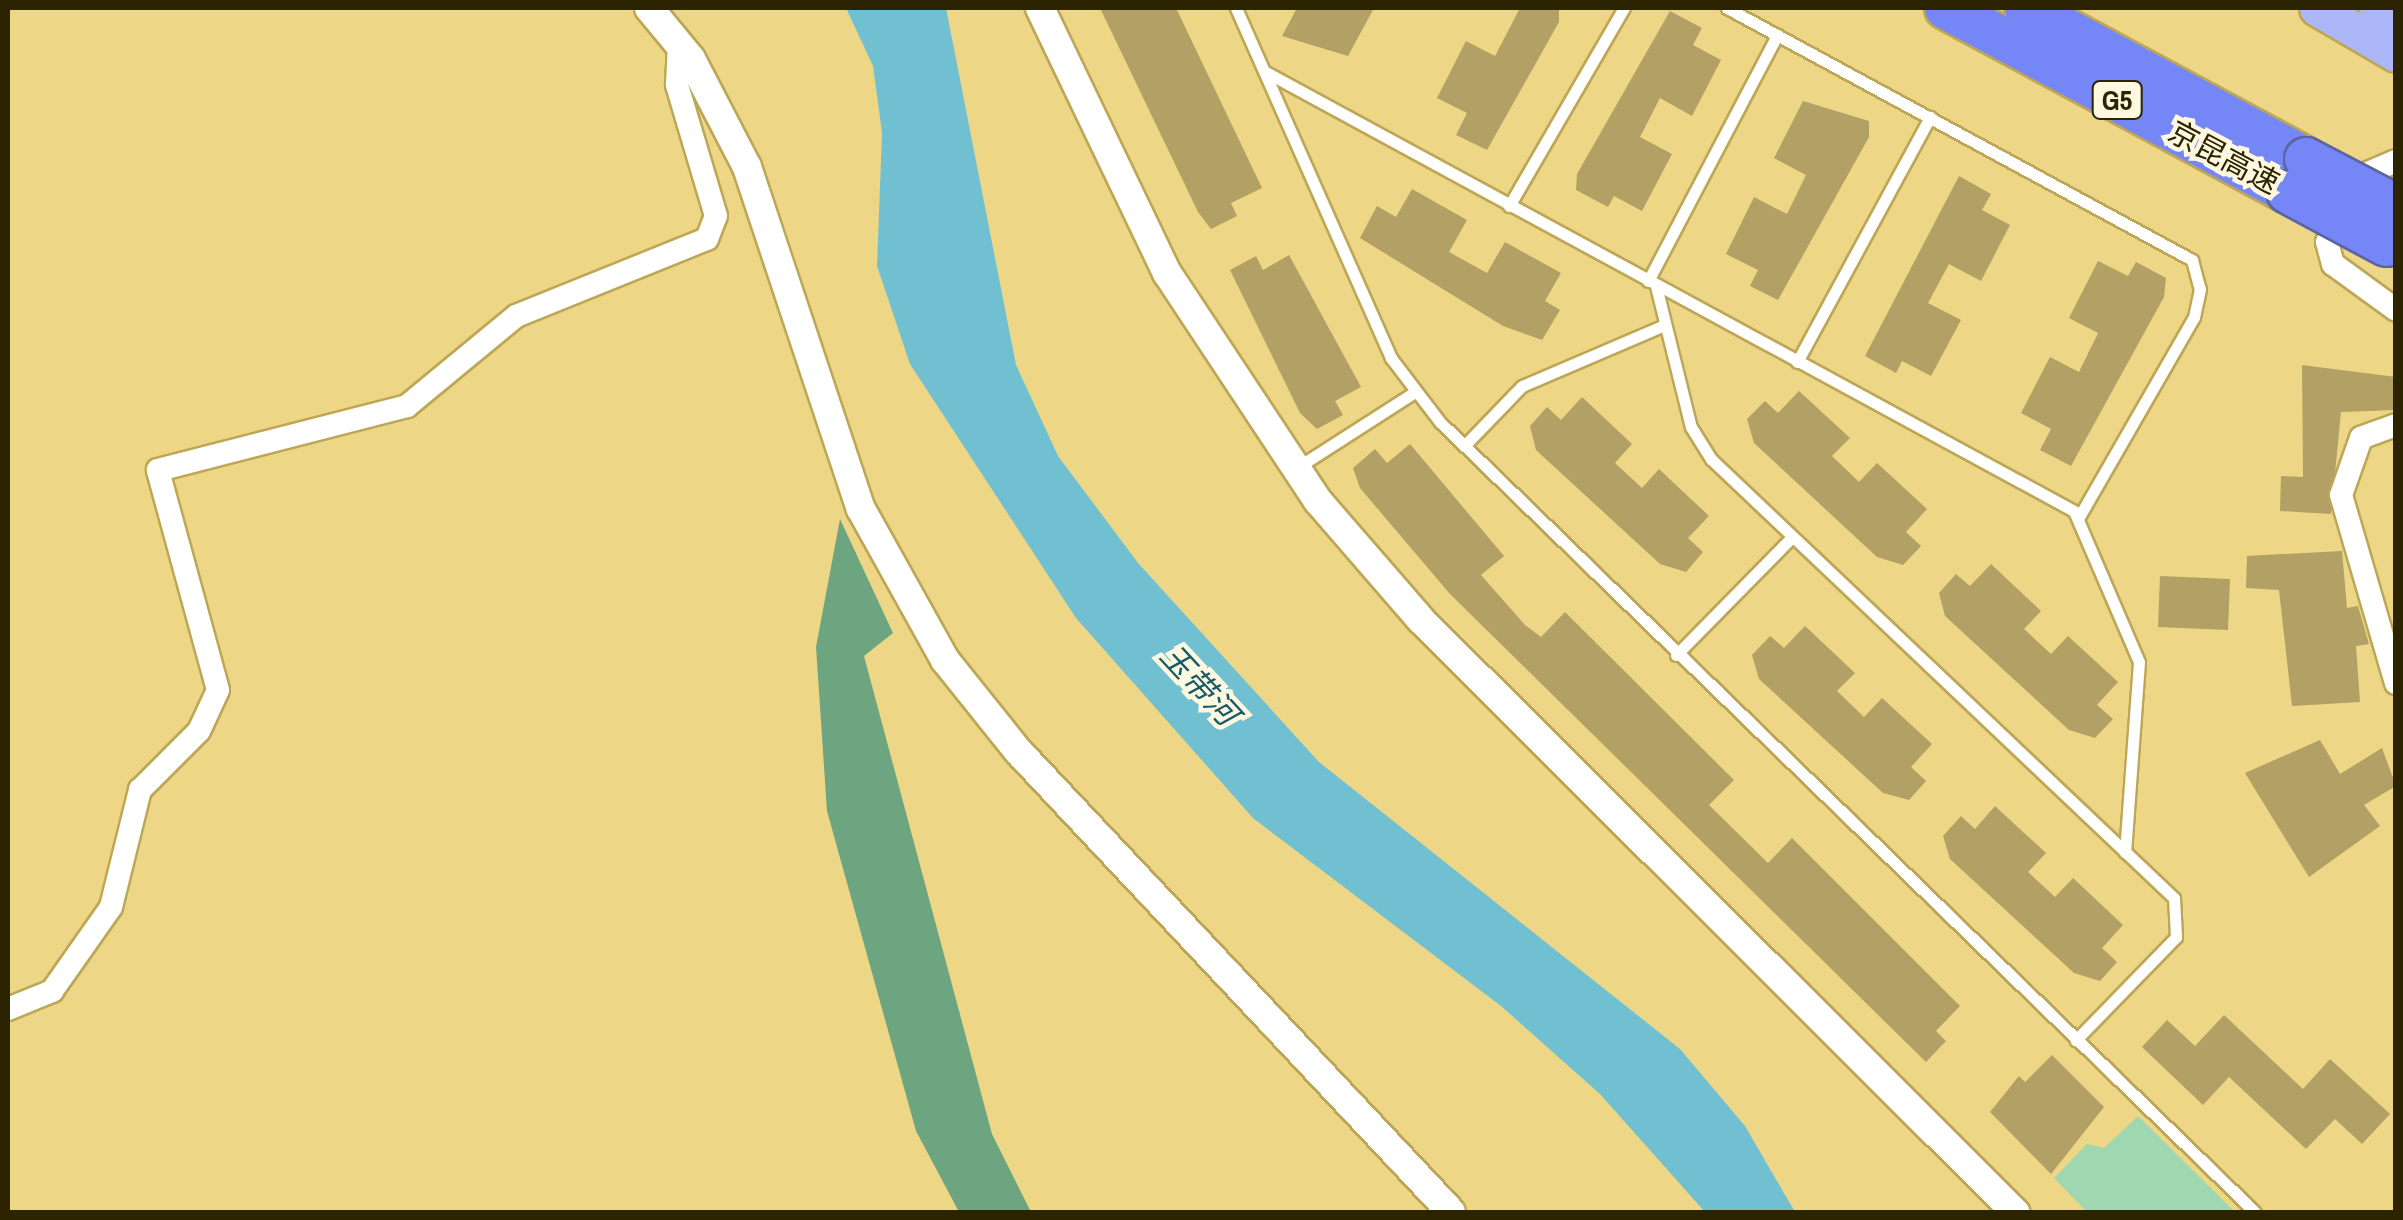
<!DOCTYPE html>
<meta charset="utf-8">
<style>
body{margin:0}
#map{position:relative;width:2403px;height:1220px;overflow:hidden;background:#edd685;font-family:"Archivo Narrow","Noto Sans SC",sans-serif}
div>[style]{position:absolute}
.green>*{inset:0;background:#9fd8b0}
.forest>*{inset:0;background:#6ca57f}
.water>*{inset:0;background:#70c0d2}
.building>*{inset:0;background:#b2a064}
.roads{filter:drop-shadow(2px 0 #bda756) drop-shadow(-2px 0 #bda756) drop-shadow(0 2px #bda756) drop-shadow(0 -2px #bda756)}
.service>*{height:11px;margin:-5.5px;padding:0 5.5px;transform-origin:5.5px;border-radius:5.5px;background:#fff}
.minor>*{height:22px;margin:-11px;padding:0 11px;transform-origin:11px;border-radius:11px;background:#fff}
.tertiary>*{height:28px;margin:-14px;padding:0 14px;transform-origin:14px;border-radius:14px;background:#fff}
.primary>*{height:35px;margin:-17.5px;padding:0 17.5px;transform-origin:17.5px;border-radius:17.5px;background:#acb7fa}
.motorway>*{height:42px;margin:-21px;padding:0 21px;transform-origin:21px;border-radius:21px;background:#7587f7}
.bridges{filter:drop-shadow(2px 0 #5b64a1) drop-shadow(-2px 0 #5b64a1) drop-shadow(0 2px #5b64a1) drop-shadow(0 -2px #5b64a1)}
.motorway-bridge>*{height:42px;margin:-21px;padding:0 21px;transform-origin:21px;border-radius:21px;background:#7587f7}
span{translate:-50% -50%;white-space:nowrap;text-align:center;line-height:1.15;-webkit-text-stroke:9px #fff8e1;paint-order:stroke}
.shield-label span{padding:2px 8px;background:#fff8e1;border:2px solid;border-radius:8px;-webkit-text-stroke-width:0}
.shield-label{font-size:28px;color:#2c2301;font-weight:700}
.street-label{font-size:30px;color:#2c2301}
.water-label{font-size:32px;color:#175a68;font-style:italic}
.frame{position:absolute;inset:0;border:10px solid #2c2301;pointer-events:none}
</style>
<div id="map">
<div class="green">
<i style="clip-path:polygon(2138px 1116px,2235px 1212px,2087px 1212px,2054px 1178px,2087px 1144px,2104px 1148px)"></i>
</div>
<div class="forest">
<i style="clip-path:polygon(840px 519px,893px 633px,864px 656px,992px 1134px,1031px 1212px,959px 1212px,916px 1131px,827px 811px,816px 647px)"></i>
</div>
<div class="water">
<i style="clip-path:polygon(846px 8px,946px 8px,1016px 365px,1058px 456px,1138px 563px,1319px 762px,1680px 1049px,1745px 1126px,1795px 1212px,1705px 1212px,1600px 1094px,1501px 1006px,1253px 818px,1076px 618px,910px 364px,877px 266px,882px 133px,873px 66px)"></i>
</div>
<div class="building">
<i style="clip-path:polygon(1100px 8px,1176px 8px,1262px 188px,1231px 203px,1237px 216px,1211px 229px,1198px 212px)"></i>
<i style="clip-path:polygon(1297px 8px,1374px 8px,1348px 56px,1282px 36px)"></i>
<i style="clip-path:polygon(1520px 8px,1559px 8px,1559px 22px,1487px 150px,1456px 135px,1467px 113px,1437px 98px,1466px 41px,1495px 56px)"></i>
<i style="clip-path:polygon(1670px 11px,1702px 28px,1693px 45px,1721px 60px,1692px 116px,1660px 98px,1640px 137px,1672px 154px,1642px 211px,1614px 196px,1608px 207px,1576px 190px,1577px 174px)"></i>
<i style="clip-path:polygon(1803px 101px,1869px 121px,1869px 137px,1778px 300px,1750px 286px,1758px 270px,1726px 254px,1754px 197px,1787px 214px,1806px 175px,1774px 158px)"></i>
<i style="clip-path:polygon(1959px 176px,1991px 194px,1982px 210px,2010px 225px,1981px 281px,1949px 264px,1928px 303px,1961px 320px,1931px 376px,1902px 361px,1896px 373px,1865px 356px)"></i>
<i style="clip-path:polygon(1412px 189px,1467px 220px,1449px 252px,1487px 273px,1505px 242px,1561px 273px,1545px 301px,1560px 310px,1542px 340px,1503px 326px,1360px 238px,1377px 206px,1396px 217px)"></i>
<i style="clip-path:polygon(1289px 255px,1361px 387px,1335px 401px,1343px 415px,1317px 429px,1300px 413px,1230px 270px,1256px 256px,1263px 270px)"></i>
<i style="clip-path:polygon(2098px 261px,2128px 276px,2136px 262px,2166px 278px,2164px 297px,2071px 466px,2040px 450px,2051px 429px,2021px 413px,2050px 357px,2079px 372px,2098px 333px,2069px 318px)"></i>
<i style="clip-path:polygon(2302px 365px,2396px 377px,2396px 410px,2341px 412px,2331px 514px,2280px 511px,2281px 476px,2303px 477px)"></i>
<i style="clip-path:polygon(1799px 391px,1850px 438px,1832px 456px,1859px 482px,1877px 463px,1927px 509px,1906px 532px,1921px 546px,1903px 565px,1877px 557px,1754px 443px,1747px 419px,1765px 401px,1778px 413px)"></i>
<i style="clip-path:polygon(1582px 397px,1632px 444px,1615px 463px,1642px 488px,1659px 469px,1709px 516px,1688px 538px,1703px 552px,1686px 572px,1660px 564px,1536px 450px,1530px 426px,1547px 407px,1561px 420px)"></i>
<i style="clip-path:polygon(1410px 444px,1504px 556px,1481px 575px,1525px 625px,1541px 637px,1565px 612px,1734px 780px,1709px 805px,1768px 863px,1792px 838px,1960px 1006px,1936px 1031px,1946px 1041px,1926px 1062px,1450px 594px,1360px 488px,1353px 468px,1375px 449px,1387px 463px)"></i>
<i style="clip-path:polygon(2342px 551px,2347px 608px,2358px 606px,2369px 644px,2356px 646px,2360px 702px,2292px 706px,2279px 590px,2246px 588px,2247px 556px)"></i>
<i style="clip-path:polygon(1991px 564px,2041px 611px,2024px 629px,2051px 654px,2068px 636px,2118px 682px,2097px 705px,2113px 719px,2095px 738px,2069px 730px,1945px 616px,1939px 593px,1956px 574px,1970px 586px)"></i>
<i style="clip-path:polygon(2160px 576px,2230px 579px,2228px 630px,2158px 627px)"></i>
<i style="clip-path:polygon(1805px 626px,1855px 673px,1837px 691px,1864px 717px,1882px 698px,1932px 744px,1911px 767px,1926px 781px,1909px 800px,1883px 793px,1759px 679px,1752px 655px,1770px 636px,1784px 648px)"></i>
<i style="clip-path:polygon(2320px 740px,2340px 774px,2382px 748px,2396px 786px,2364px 805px,2380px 826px,2309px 877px,2245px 773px)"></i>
<i style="clip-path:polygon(1995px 806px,2046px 853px,2028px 872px,2055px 897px,2073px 878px,2123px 925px,2102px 948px,2117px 962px,2100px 981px,2074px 973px,1950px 859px,1943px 836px,1961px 816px,1975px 829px)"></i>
<i style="clip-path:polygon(2224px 1015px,2303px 1089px,2330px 1059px,2390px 1114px,2362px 1144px,2335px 1119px,2306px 1149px,2229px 1077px,2203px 1105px,2142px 1047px,2167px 1020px,2195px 1046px)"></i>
<i style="clip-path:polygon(2052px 1055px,2104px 1107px,2051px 1174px,1990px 1112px,2019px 1076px,2025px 1082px)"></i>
</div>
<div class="roads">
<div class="service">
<i style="left:1236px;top:8px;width:383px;rotate:66.1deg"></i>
<i style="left:1391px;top:358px;width:81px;rotate:52.6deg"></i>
<i style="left:1440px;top:422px;width:1135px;rotate:44.11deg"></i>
<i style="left:1727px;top:8px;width:529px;rotate:28.45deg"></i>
<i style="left:2192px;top:260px;width:30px;rotate:75deg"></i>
<i style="left:2200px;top:289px;width:29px;rotate:102deg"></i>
<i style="left:2194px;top:317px;width:231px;rotate:119.9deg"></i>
<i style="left:1264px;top:71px;width:922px;rotate:28.51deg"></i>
<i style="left:2074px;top:511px;width:164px;rotate:66.7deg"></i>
<i style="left:2139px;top:662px;width:191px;rotate:94.2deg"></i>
<i style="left:1509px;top:206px;width:229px;rotate:-59.9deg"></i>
<i style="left:1648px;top:281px;width:278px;rotate:-62.3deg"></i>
<i style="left:1656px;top:286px;width:145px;rotate:76.1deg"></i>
<i style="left:1691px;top:427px;width:38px;rotate:58deg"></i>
<i style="left:1711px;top:459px;width:638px;rotate:43.48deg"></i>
<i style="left:2174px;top:898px;width:39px;rotate:87deg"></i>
<i style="left:2176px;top:937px;width:144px;rotate:134.2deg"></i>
<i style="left:1797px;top:362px;width:279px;rotate:-61.5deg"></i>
<i style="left:1464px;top:446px;width:83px;rotate:-46deg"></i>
<i style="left:1522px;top:386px;width:155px;rotate:-23.2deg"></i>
<i style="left:1298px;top:467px;width:139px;rotate:-32.7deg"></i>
<i style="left:1676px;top:655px;width:165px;rotate:-45.5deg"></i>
</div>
<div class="minor">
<i style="left:2396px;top:161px;width:34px;rotate:157deg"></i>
<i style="left:2365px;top:174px;width:78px;rotate:119.2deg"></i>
<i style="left:2327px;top:242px;width:23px;rotate:75deg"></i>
<i style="left:2333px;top:264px;width:78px;rotate:36.1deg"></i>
<i style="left:2396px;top:425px;width:37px;rotate:160deg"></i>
<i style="left:2361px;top:438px;width:60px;rotate:109.3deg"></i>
<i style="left:2341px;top:495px;width:196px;rotate:73.7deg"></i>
<i style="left:8px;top:1009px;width:48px;rotate:-22.2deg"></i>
<i style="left:52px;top:991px;width:103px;rotate:-54.9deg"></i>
<i style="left:111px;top:907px;width:121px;rotate:-76.1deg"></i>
<i style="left:140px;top:790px;width:83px;rotate:-45deg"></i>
<i style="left:199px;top:731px;width:45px;rotate:-65.1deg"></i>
<i style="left:218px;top:690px;width:228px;rotate:-105.3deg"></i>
<i style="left:158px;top:470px;width:257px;rotate:-14.4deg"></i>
<i style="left:407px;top:406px;width:141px;rotate:-39.5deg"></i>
<i style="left:516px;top:316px;width:206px;rotate:-22deg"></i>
<i style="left:707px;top:239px;width:25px;rotate:-69deg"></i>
<i style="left:716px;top:216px;width:137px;rotate:-106.6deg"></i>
<i style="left:677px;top:85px;width:42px;rotate:-87.3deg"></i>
</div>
<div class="tertiary">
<i style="left:649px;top:8px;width:66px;rotate:50.5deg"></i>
<i style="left:691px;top:59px;width:122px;rotate:62.6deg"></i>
<i style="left:747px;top:167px;width:360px;rotate:71.6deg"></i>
<i style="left:861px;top:509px;width:173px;rotate:60.9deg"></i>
<i style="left:945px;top:660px;width:117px;rotate:51.3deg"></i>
<i style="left:1018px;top:751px;width:632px;rotate:46.79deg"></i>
<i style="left:1040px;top:8px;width:294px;rotate:64.4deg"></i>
<i style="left:1167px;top:273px;width:273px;rotate:56.5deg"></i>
<i style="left:1318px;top:501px;width:157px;rotate:49.1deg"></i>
<i style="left:1421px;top:620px;width:839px;rotate:44.9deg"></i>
</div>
<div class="primary">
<i style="left:2317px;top:8px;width:91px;rotate:30.2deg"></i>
<i style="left:2377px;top:8px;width:21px;rotate:28deg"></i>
</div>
<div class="motorway">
<i style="left:1946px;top:8px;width:388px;rotate:28.3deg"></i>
<i style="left:2026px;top:8px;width:318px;rotate:28.3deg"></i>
</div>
</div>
<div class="bridges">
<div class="motorway-bridge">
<i style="left:2306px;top:159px;width:102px;rotate:27.6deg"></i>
<i style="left:2288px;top:192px;width:112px;rotate:28.2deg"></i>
</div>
</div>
<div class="shield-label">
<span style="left:2117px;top:100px">G5</span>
</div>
<div class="street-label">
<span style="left:2224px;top:157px;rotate:28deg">京昆高速</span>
</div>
<div class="water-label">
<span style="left:1199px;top:685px;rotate:47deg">玉带河</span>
</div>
<div class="frame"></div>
</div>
